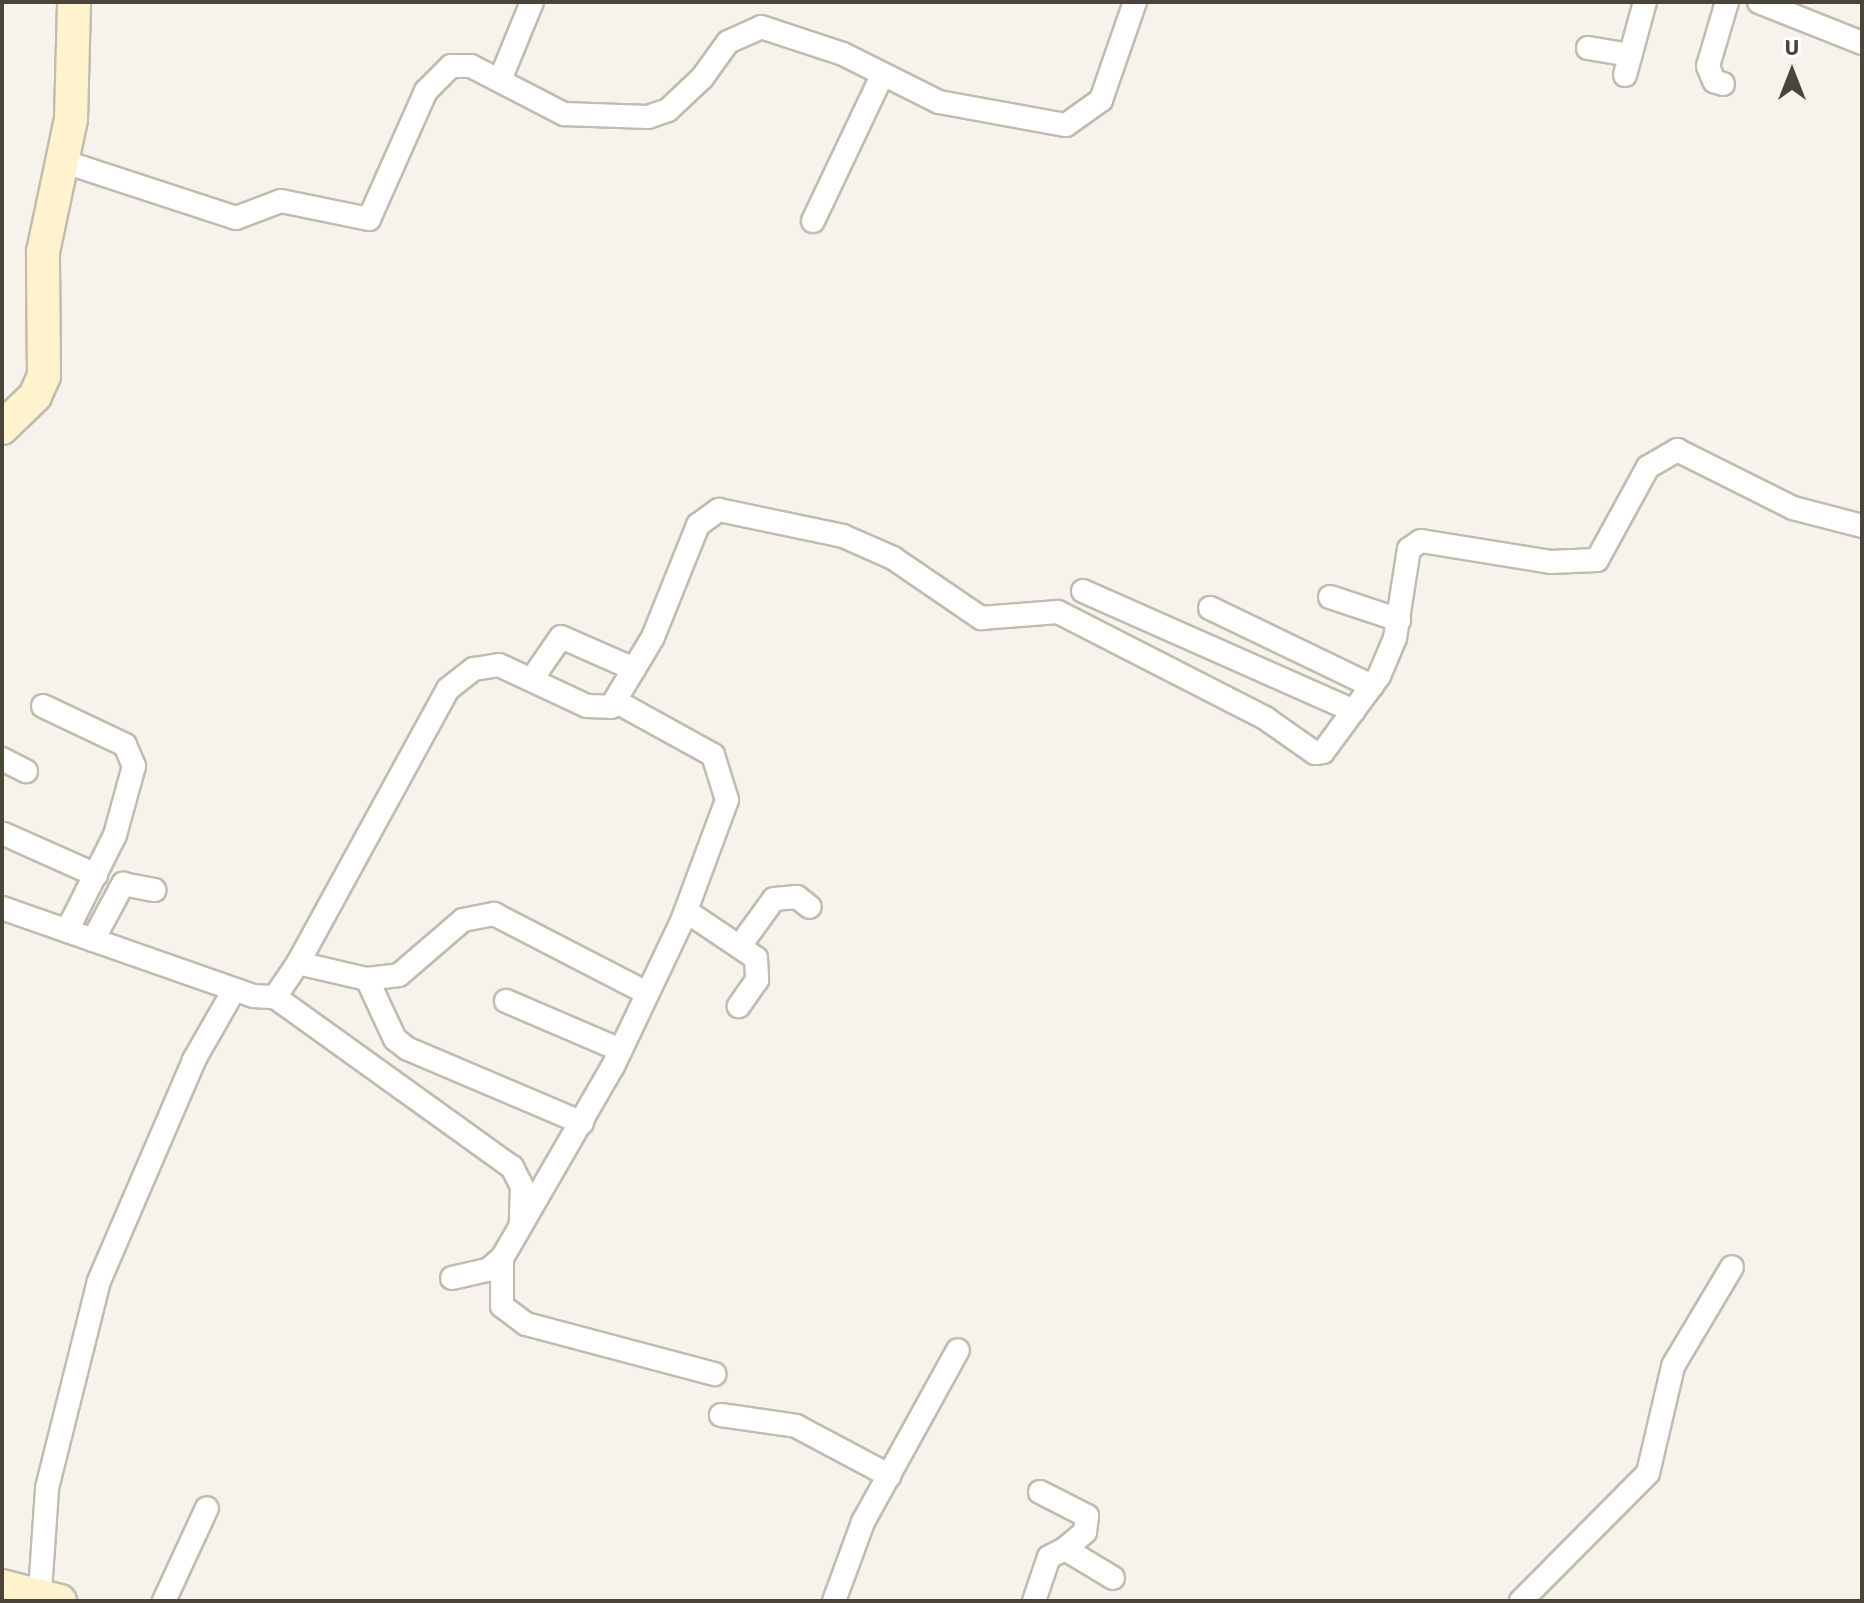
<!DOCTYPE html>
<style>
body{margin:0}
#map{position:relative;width:1864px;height:1603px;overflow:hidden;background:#f6f3ec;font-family:Signika,sans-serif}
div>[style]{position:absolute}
.roads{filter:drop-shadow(2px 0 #c2bbae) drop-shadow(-2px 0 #c2bbae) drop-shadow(0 2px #c2bbae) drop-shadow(0 -2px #c2bbae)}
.street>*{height:22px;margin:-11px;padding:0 11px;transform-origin:11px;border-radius:11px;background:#fff}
.secondary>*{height:32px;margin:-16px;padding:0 16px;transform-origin:16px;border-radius:16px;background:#fff3cd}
span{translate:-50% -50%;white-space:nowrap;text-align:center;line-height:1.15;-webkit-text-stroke:6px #fff;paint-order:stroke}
.frame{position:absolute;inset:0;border:4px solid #4b4439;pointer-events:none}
.north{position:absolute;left:1752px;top:32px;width:80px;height:80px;-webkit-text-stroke:6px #fff;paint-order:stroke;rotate:0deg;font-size:22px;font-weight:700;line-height:32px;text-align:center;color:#4b4439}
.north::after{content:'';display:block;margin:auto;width:28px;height:36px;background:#4b4439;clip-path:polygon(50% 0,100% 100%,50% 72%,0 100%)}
</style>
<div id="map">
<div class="roads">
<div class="street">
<i style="left:1759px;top:2px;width:111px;rotate:21.7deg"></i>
<i style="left:1588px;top:48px;width:43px;rotate:9.5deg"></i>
<i style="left:1625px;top:75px;width:76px;rotate:-74.7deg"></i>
<i style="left:500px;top:80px;width:84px;rotate:-67.7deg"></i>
<i style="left:1723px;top:84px;width:9px;rotate:-162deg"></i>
<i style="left:1714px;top:81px;width:16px;rotate:-112deg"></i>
<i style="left:1708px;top:66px;width:67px;rotate:-73.5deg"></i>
<i style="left:65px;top:162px;width:180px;rotate:18.1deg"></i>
<i style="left:236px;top:218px;width:48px;rotate:-20.7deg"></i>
<i style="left:281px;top:201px;width:90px;rotate:11.6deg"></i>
<i style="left:369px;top:219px;width:140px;rotate:-66deg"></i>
<i style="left:426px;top:91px;width:35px;rotate:-45deg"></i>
<i style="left:451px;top:66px;width:20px"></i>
<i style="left:471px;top:66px;width:105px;rotate:27.3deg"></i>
<i style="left:564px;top:114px;width:84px;rotate:2deg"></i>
<i style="left:648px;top:117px;width:21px;rotate:-19deg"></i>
<i style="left:668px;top:110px;width:47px;rotate:-43.3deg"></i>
<i style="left:702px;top:78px;width:44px;rotate:-54.2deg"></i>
<i style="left:728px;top:42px;width:36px;rotate:-24deg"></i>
<i style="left:761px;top:27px;width:86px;rotate:18.2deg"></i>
<i style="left:843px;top:54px;width:107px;rotate:26.6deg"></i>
<i style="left:939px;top:102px;width:129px;rotate:10.3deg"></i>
<i style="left:1066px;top:125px;width:43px;rotate:-35.5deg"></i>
<i style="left:1101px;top:100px;width:104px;rotate:-70.9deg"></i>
<i style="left:813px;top:221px;width:161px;rotate:-64.6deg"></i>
<i style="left:1083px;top:591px;width:296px;rotate:23.9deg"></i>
<i style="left:1330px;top:597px;width:73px;rotate:18.4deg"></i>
<i style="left:1210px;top:608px;width:180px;rotate:25.7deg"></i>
<i style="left:534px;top:676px;width:47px;rotate:-55.3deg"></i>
<i style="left:561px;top:637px;width:80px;rotate:23.7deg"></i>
<i style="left:617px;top:702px;width:110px;rotate:28.9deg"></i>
<i style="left:713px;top:755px;width:47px;rotate:72.7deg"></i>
<i style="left:727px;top:800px;width:129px;rotate:110.4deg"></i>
<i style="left:682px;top:921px;width:161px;rotate:115.4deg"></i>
<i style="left:613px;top:1066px;width:222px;rotate:120deg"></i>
<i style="left:502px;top:1258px;width:48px;rotate:90deg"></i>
<i style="left:502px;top:1306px;width:30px;rotate:37deg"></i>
<i style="left:526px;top:1324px;width:195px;rotate:14.9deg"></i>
<i style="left:43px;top:706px;width:91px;rotate:25.4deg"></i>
<i style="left:125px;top:745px;width:23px;rotate:67deg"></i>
<i style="left:134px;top:766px;width:72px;rotate:105.4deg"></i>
<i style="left:115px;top:835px;width:107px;rotate:116.6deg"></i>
<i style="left:2px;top:759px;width:27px;rotate:27deg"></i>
<i style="left:4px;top:834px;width:101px;rotate:24deg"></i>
<i style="left:2px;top:908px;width:266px;rotate:19.3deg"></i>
<i style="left:253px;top:996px;width:22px;rotate:3deg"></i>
<i style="left:275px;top:997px;width:41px;rotate:-55.9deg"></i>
<i style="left:298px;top:963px;width:71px;rotate:13.1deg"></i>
<i style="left:367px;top:979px;width:66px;rotate:65deg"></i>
<i style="left:395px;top:1039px;width:16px;rotate:38deg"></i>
<i style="left:408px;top:1049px;width:189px;rotate:23deg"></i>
<i style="left:686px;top:911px;width:84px;rotate:33.9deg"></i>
<i style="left:756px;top:958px;width:22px;rotate:87deg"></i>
<i style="left:757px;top:980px;width:32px;rotate:125deg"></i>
<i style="left:93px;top:940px;width:64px;rotate:-61.8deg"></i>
<i style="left:123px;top:884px;width:32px;rotate:11deg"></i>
<i style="left:742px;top:943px;width:54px;rotate:-54deg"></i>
<i style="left:774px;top:899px;width:23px;rotate:-5deg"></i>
<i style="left:797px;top:897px;width:16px;rotate:38deg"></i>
<i style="left:298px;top:963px;width:312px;rotate:-61.3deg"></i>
<i style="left:448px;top:689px;width:33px;rotate:-38deg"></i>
<i style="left:474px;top:669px;width:25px;rotate:-9deg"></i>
<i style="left:499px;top:665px;width:97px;rotate:25deg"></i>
<i style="left:587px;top:706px;width:24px;rotate:2deg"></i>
<i style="left:611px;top:707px;width:82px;rotate:-59deg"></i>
<i style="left:653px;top:637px;width:121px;rotate:-68.1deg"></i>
<i style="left:698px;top:525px;width:26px;rotate:-36deg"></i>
<i style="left:719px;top:510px;width:127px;rotate:11.8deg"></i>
<i style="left:843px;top:536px;width:55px;rotate:23.7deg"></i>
<i style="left:893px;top:558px;width:107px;rotate:34.3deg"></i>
<i style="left:981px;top:618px;width:77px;rotate:-4.5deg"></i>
<i style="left:1058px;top:612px;width:233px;rotate:27.1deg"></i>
<i style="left:1265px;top:718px;width:61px;rotate:35deg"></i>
<i style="left:1315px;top:753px;width:8px;rotate:-7deg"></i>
<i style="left:1323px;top:752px;width:94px;rotate:-53.6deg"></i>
<i style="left:1379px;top:676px;width:41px;rotate:-67.2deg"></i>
<i style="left:1395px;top:638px;width:90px;rotate:-81.1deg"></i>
<i style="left:1409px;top:549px;width:14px;rotate:-34deg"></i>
<i style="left:1421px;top:541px;width:131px;rotate:9.2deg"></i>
<i style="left:1550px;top:562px;width:47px;rotate:-2.4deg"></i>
<i style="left:1597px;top:560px;width:106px;rotate:-61.3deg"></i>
<i style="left:1648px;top:467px;width:34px;rotate:-30deg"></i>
<i style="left:1677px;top:450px;width:130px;rotate:26.6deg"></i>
<i style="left:1793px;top:508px;width:71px;rotate:14.6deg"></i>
<i style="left:367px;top:979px;width:32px;rotate:-7deg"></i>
<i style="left:399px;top:975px;width:84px;rotate:-40.7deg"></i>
<i style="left:463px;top:920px;width:32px;rotate:-11deg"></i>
<i style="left:494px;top:914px;width:172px;rotate:27.3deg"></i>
<i style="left:275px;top:997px;width:292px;rotate:35.7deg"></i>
<i style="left:512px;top:1167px;width:22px;rotate:63deg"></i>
<i style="left:522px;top:1187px;width:38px;rotate:92deg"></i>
<i style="left:506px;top:1001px;width:122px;rotate:23.2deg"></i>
<i style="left:452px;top:1278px;width:37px;rotate:-13deg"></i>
<i style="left:488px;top:1270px;width:18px;rotate:-41deg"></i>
<i style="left:721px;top:1415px;width:76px;rotate:8.3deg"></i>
<i style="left:796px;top:1426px;width:106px;rotate:28deg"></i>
<i style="left:1040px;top:1492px;width:53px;rotate:27.1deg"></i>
<i style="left:1087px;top:1516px;width:16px;rotate:97deg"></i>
<i style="left:1085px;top:1532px;width:26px;rotate:140deg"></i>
<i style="left:40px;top:1592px;width:104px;rotate:-86.1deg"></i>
<i style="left:47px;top:1488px;width:213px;rotate:-75.9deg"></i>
<i style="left:99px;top:1281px;width:241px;rotate:-66.7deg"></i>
<i style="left:194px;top:1060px;width:81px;rotate:-60.3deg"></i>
<i style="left:164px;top:1601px;width:102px;rotate:-65.2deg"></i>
<i style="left:834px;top:1601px;width:84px;rotate:-69.8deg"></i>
<i style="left:863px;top:1522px;width:196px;rotate:-61.1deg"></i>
<i style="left:1034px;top:1601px;width:46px;rotate:-71.2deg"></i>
<i style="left:1049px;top:1557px;width:18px;rotate:-27deg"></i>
<i style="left:1065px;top:1549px;width:56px;rotate:31.1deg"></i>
<i style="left:1521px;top:1601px;width:180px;rotate:-45.2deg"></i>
<i style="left:1648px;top:1473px;width:110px;rotate:-76.8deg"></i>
<i style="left:1673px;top:1366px;width:115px;rotate:-59.2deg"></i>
</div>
<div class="secondary">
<i style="left:2px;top:428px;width:46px;rotate:-44.1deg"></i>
<i style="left:35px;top:396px;width:22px;rotate:-66deg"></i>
<i style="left:44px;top:376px;width:124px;rotate:-90.5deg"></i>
<i style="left:43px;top:252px;width:136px;rotate:-78.1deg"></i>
<i style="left:71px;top:119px;width:117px;rotate:-88.5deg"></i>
<i style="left:2px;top:1586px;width:60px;rotate:14.5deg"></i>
</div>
</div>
<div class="frame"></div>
<div class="north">U</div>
</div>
